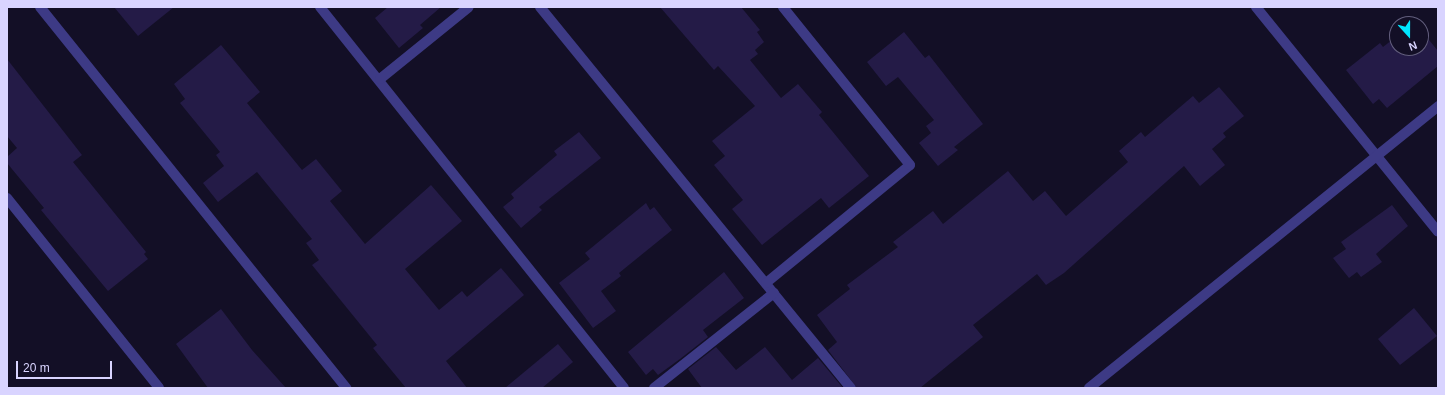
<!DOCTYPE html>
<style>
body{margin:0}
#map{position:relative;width:1445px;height:395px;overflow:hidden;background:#130f26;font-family:Helvetica,sans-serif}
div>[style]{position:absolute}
.building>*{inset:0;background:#241b47}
.minor>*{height:10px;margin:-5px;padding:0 5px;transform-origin:5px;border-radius:5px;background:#3d3a85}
span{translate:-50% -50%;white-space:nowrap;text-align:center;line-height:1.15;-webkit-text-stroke:3px #130f26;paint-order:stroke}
.frame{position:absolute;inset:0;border:8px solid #d9d4ff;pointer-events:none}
.north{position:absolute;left:1389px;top:16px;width:40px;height:40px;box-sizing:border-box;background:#130f26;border:1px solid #625e7d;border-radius:50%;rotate:159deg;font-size:11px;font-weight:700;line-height:16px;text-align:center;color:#d9d4ff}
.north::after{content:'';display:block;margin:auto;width:14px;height:18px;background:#00e5ff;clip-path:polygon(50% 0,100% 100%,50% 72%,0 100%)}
.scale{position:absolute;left:16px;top:361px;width:96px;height:18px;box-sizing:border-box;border:2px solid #d9d4ff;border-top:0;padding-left:5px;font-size:12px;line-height:14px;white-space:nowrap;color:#d9d4ff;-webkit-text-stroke:3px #130f26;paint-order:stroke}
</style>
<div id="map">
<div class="building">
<i style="clip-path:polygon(114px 7px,174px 7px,138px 36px)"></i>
<i style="clip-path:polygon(388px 7px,441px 7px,420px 25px,423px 28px,399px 48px,375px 18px)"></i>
<i style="clip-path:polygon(660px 7px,741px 7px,760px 30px,757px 32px,764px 42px,755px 50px,758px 54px,750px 60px,781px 98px,798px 84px,822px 112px,819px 115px,869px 176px,829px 208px,821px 198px,762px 245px,732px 209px,743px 200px,714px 165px,725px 156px,712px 141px,755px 106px,718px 66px,714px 70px)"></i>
<i style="clip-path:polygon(1421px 30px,1438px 51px,1438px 66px,1387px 108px,1379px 99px,1373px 104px,1346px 70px,1380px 43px,1383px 47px,1397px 36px,1397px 48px,1421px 48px)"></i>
<i style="clip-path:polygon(904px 32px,925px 58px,929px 55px,983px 124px,954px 147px,958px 150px,938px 166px,919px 143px,931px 133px,926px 126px,934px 120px,898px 77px,886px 86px,867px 62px)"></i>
<i style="clip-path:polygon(221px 45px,260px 92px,247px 103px,302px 170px,316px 159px,342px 191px,330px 201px,365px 244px,431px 185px,462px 221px,405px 269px,439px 310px,462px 291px,467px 297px,501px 268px,524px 295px,446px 361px,467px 388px,406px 388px,373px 348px,377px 345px,312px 265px,319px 260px,306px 243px,312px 239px,257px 172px,218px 202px,203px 183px,224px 166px,216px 155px,220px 152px,180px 103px,185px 99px,174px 84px)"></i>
<i style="clip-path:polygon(7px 59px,82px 155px,73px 162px,146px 252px,144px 254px,148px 259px,108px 291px,41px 210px,44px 208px,7px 163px,7px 157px,17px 148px,7px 136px)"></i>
<i style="clip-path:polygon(1219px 87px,1244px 116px,1223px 133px,1226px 137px,1212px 149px,1225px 165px,1200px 186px,1184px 166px,1064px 273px,1046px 285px,1037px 274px,973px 325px,983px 337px,920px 388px,857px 388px,828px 350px,837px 342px,817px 315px,850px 289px,847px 285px,898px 247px,893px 242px,933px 211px,943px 224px,1008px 171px,1033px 201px,1045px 191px,1066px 216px,1128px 162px,1119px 151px,1141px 132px,1145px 137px,1193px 96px,1199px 103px)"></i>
<i style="clip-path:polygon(579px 132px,601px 158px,539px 207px,542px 210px,521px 228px,503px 207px,514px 198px,511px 194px,557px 155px,554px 151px)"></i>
<i style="clip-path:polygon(646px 203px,650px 210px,654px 207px,672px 230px,619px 273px,621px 276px,601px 291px,616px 311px,593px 328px,559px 283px,590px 259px,585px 253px)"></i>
<i style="clip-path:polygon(1392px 205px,1408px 226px,1376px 254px,1382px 262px,1361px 277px,1357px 272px,1349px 278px,1333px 258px,1346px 249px,1341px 242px)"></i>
<i style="clip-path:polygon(724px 272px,744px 298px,703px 330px,708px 337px,680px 359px,658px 375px,653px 369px,646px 375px,628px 352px)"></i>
<i style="clip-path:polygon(1414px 308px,1437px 336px,1400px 365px,1378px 339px)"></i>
<i style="clip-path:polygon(221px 309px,252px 350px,286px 388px,208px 388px,176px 344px)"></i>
<i style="clip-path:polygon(558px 344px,573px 362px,542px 388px,505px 388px)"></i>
<i style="clip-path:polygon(716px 347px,736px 370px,765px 347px,792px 380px,818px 358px,843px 388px,702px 388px,688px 369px)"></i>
</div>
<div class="minor">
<i style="left:40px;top:7px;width:489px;rotate:51.2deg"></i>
<i style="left:320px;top:7px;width:487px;rotate:51.4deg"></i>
<i style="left:540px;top:7px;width:492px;rotate:50.8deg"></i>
<i style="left:1256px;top:7px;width:289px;rotate:51deg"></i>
<i style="left:380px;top:79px;width:114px;rotate:-39deg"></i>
<i style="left:7px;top:198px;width:243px;rotate:51.3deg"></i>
<i style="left:766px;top:283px;width:186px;rotate:-39.3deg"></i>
<i style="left:910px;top:165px;width:203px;rotate:-128.8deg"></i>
<i style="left:654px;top:388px;width:153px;rotate:-38.4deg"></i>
<i style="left:1089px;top:388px;width:449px;rotate:-38.9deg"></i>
</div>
<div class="frame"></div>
<div class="north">N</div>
<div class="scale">20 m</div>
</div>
